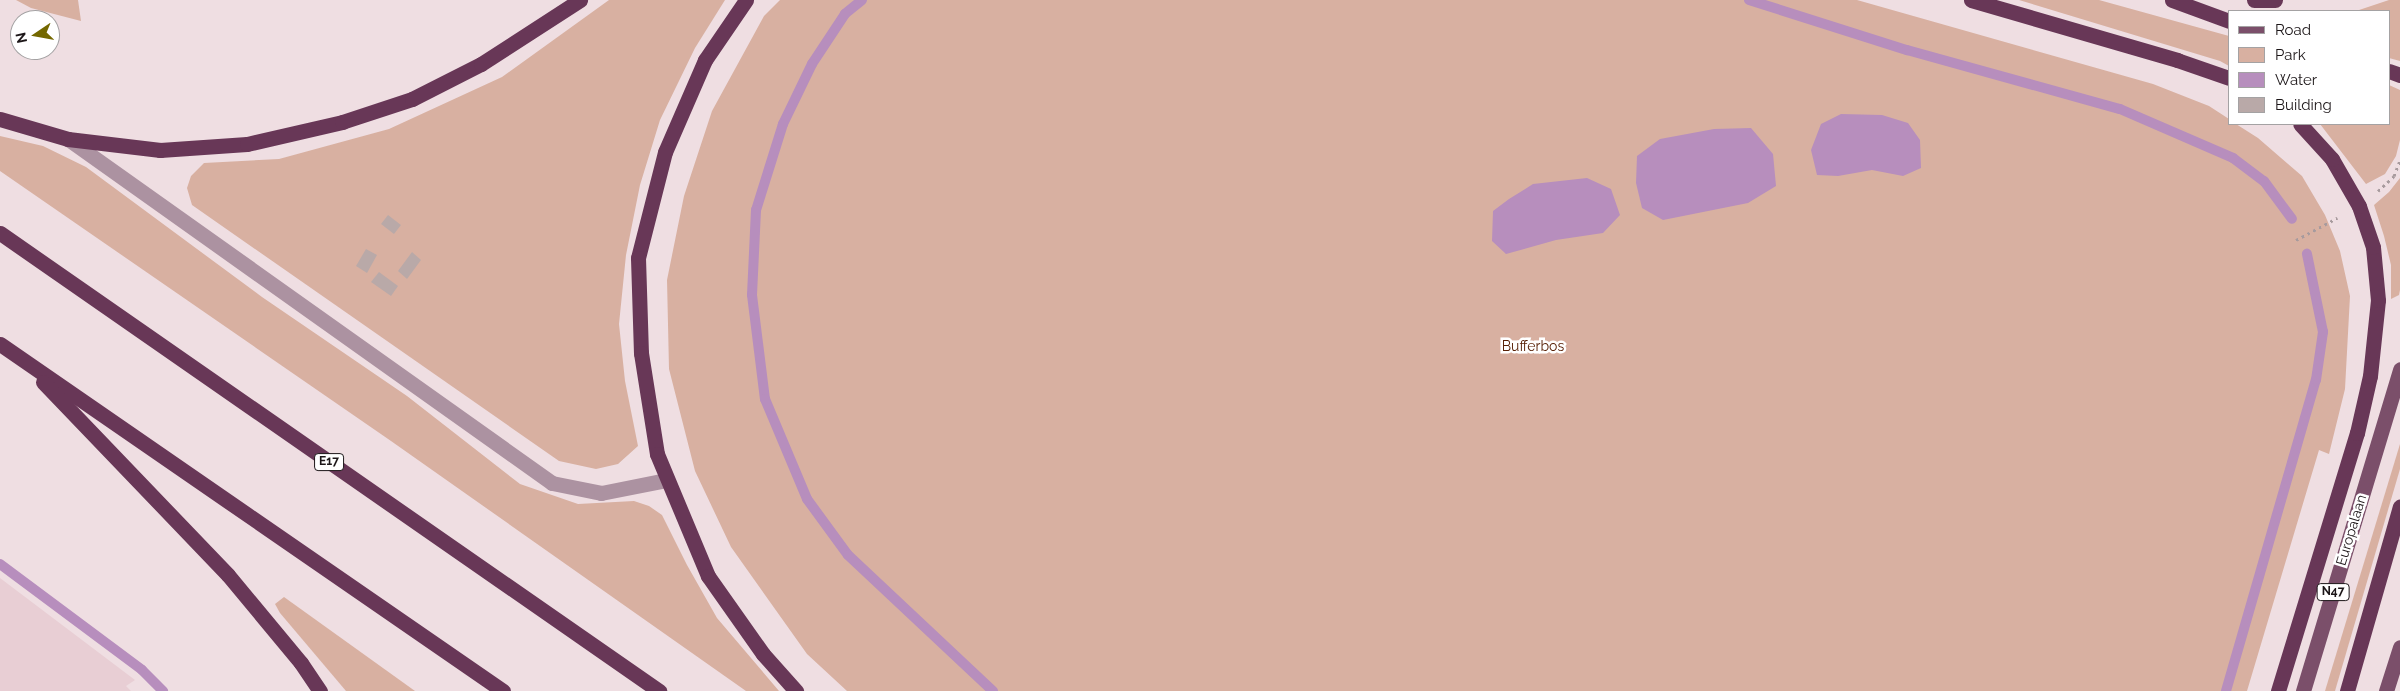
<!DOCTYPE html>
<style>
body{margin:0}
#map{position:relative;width:2400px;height:691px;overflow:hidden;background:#efdee2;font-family:Raleway,sans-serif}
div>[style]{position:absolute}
.built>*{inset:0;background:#e8ced4}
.green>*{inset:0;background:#d8b0a1}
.water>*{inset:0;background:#b78ebd}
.stream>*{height:10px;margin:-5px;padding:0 5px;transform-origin:5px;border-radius:5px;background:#b78ebd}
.building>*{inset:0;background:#b9a9a8}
.path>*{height:3px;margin-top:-1.5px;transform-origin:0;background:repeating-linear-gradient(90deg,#a79a9d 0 2.5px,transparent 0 6.5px)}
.lane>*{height:15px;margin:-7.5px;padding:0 7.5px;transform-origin:7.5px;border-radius:7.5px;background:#ac92a1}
.primary>*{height:15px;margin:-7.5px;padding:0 7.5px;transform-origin:7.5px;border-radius:7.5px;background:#7b4f6a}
.highway>*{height:15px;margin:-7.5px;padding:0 7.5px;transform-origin:7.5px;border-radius:7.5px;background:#683757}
span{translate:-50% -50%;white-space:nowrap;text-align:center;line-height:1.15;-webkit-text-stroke:5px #fff;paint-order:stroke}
.shield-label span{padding:1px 4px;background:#fff;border:1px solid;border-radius:4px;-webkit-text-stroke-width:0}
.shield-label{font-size:12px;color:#1c1618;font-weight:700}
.park-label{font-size:14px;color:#582006}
.street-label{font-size:14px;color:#1c1618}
.legend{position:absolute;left:2228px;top:10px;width:162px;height:115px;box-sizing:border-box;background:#fff;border:1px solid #a4a2a3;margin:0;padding:6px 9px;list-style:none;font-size:15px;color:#1c1618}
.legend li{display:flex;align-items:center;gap:10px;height:25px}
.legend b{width:25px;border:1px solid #a4a2a3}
.north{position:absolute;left:10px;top:10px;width:50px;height:50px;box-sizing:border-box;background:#fff;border:1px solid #a4a2a3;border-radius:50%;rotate:258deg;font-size:14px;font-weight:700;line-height:20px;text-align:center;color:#1c1618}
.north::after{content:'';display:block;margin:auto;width:18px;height:22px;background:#746800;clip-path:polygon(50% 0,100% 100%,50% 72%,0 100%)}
</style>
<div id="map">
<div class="built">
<i style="clip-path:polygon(0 578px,135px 680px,126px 686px,131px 691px,0 691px)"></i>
</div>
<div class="green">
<i style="clip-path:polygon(16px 0,78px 0,81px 21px,31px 8px)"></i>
<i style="clip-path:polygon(609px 0,725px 0,695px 48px,660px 120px,640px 185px,626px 255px,619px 324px,625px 381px,638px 446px,618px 464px,596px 469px,559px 461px,192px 205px,187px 188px,191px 176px,204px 163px,279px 159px,389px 129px,502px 77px)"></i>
<i style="clip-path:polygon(780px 0,1857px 0,2153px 84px,2209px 106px,2229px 119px,2229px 124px,2236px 124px,2258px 138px,2302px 176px,2325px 215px,2340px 251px,2350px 296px,2345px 389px,2329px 454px,2319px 450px,2247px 691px,847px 691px,807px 654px,731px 547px,695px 471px,669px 369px,667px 280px,684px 196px,712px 111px,764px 16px)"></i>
<i style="clip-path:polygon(2019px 0,2099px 0,2229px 36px,2229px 66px,2220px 61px)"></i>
<i style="clip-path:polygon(2389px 0,2400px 0,2400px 61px,2389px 58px,2389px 11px,2356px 11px)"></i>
<i style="clip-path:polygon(2389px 85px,2400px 90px,2400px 140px,2396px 156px,2385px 174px,2366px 184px,2320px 124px,2389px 124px)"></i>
<i style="clip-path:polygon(0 136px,43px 146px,86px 167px,262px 297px,407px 396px,520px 484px,578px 504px,634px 501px,649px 506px,662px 515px,687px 565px,717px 618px,779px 691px,746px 691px,391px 441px,0 171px)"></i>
<i style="clip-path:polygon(2400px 178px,2400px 290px,2399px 295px,2391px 299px,2391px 265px,2384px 236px,2374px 205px,2389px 192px)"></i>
<i style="clip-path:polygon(2400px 444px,2400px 469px,2335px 691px,2325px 691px)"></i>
<i style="clip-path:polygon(284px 597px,415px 691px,346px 691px,280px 613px,275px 604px)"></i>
</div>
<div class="water">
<i style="clip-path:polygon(1841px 114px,1882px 115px,1908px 123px,1920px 140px,1921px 168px,1903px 176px,1872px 170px,1838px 176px,1817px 175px,1811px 150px,1821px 124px)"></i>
<i style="clip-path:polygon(1751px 128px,1773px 154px,1776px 186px,1748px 203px,1663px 220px,1642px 208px,1636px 183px,1637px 156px,1660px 139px,1714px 129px)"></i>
<i style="clip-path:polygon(1587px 178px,1611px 189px,1620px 215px,1603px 233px,1556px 240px,1506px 254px,1492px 241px,1493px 211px,1509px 199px,1533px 184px)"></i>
</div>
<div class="stream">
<i style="left:862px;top:0;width:22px;rotate:141deg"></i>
<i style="left:845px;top:14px;width:60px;rotate:123.4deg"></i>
<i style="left:812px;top:64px;width:67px;rotate:115.8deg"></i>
<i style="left:783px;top:124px;width:90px;rotate:107.4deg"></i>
<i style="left:756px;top:210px;width:85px;rotate:92.7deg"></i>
<i style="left:752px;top:295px;width:105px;rotate:82.9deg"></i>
<i style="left:765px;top:399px;width:108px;rotate:67.2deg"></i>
<i style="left:807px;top:499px;width:69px;rotate:53.8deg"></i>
<i style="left:848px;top:555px;width:199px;rotate:43.2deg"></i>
<i style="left:1749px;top:0;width:166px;rotate:17.6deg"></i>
<i style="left:1907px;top:50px;width:221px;rotate:15.5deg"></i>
<i style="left:2120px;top:109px;width:123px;rotate:23.4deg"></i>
<i style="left:2233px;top:158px;width:39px;rotate:37deg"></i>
<i style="left:2264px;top:181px;width:47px;rotate:53.6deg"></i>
<i style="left:0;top:564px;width:177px;rotate:36.7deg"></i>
<i style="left:142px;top:670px;width:30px;rotate:45deg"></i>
<i style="left:2226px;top:691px;width:324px;rotate:-73.9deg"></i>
<i style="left:2316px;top:380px;width:49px;rotate:-81.7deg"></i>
<i style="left:2323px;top:332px;width:80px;rotate:-101.6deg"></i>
</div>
<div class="building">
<i style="clip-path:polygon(388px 215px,401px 225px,394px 234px,381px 224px)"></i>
<i style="clip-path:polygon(366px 249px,377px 255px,367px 273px,356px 266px)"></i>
<i style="clip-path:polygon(412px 252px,421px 260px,407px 279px,398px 271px)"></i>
<i style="clip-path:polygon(379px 272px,398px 286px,391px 296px,371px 282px)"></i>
</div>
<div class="path">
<i style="left:2378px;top:191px;width:22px;rotate:-43deg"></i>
<i style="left:2394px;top:176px;width:17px;rotate:-69deg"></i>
<i style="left:2296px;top:240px;width:47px;rotate:-28.2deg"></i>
</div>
<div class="lane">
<i style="left:68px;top:139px;width:594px;rotate:35.4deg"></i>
<i style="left:552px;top:483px;width:50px;rotate:11.5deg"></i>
<i style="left:601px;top:493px;width:66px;rotate:-11.3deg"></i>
</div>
<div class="primary">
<i style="left:2303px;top:691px;width:336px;rotate:-73.2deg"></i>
<i style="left:2386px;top:691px;width:46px;rotate:-72.3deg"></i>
</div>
<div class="highway">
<i style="left:746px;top:0;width:73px;rotate:124.3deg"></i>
<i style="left:705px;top:60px;width:100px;rotate:113.5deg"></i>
<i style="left:665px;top:152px;width:109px;rotate:104.3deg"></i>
<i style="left:638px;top:258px;width:95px;rotate:88.2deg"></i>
<i style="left:641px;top:353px;width:102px;rotate:81deg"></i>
<i style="left:657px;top:454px;width:132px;rotate:67.3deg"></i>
<i style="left:708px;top:576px;width:95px;rotate:54.8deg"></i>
<i style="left:763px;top:654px;width:50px;rotate:48.3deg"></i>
<i style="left:1971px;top:0;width:215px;rotate:16.2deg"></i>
<i style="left:2177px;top:60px;width:55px;rotate:19.1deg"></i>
<i style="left:2172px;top:0;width:61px;rotate:20.2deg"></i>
<i style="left:2254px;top:0;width:21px"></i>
<i style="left:2389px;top:71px;width:12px;rotate:20deg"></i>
<i style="left:0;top:119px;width:71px;rotate:16.4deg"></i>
<i style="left:68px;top:139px;width:93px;rotate:6.8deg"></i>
<i style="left:160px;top:150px;width:87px;rotate:-3.9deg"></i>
<i style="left:247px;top:144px;width:98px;rotate:-13deg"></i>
<i style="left:342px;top:122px;width:74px;rotate:-18.2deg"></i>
<i style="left:412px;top:99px;width:77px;rotate:-26.9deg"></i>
<i style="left:481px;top:64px;width:118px;rotate:-32.9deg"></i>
<i style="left:0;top:233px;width:803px;rotate:34.8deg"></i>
<i style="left:0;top:344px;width:611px;rotate:34.6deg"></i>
<i style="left:43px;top:382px;width:267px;rotate:46.2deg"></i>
<i style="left:228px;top:575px;width:114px;rotate:50.3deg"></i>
<i style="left:301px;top:663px;width:34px;rotate:56deg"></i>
<i style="left:2278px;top:691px;width:270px;rotate:-73deg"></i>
<i style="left:2357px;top:433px;width:58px;rotate:-77.2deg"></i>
<i style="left:2370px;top:376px;width:76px;rotate:-84deg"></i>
<i style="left:2378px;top:300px;width:53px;rotate:-95.4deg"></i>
<i style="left:2373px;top:247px;width:43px;rotate:-108.9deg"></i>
<i style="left:2359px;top:206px;width:54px;rotate:-119.9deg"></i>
<i style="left:2332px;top:159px;width:47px;rotate:-132.4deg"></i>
<i style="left:2347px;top:691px;width:192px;rotate:-74deg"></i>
</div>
<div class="shield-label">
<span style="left:329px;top:462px">E17</span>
<span style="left:2333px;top:592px">N47</span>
</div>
<div class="park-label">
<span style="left:1533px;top:346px">Bufferbos</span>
</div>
<div class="street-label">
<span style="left:2351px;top:530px;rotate:-73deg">Europalaan</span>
</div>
<ul class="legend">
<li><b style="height:6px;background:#7b4f6a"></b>Road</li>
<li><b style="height:14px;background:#d8b0a1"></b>Park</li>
<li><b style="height:14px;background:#b78ebd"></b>Water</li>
<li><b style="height:14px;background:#b9a9a8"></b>Building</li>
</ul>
<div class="north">N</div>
</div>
